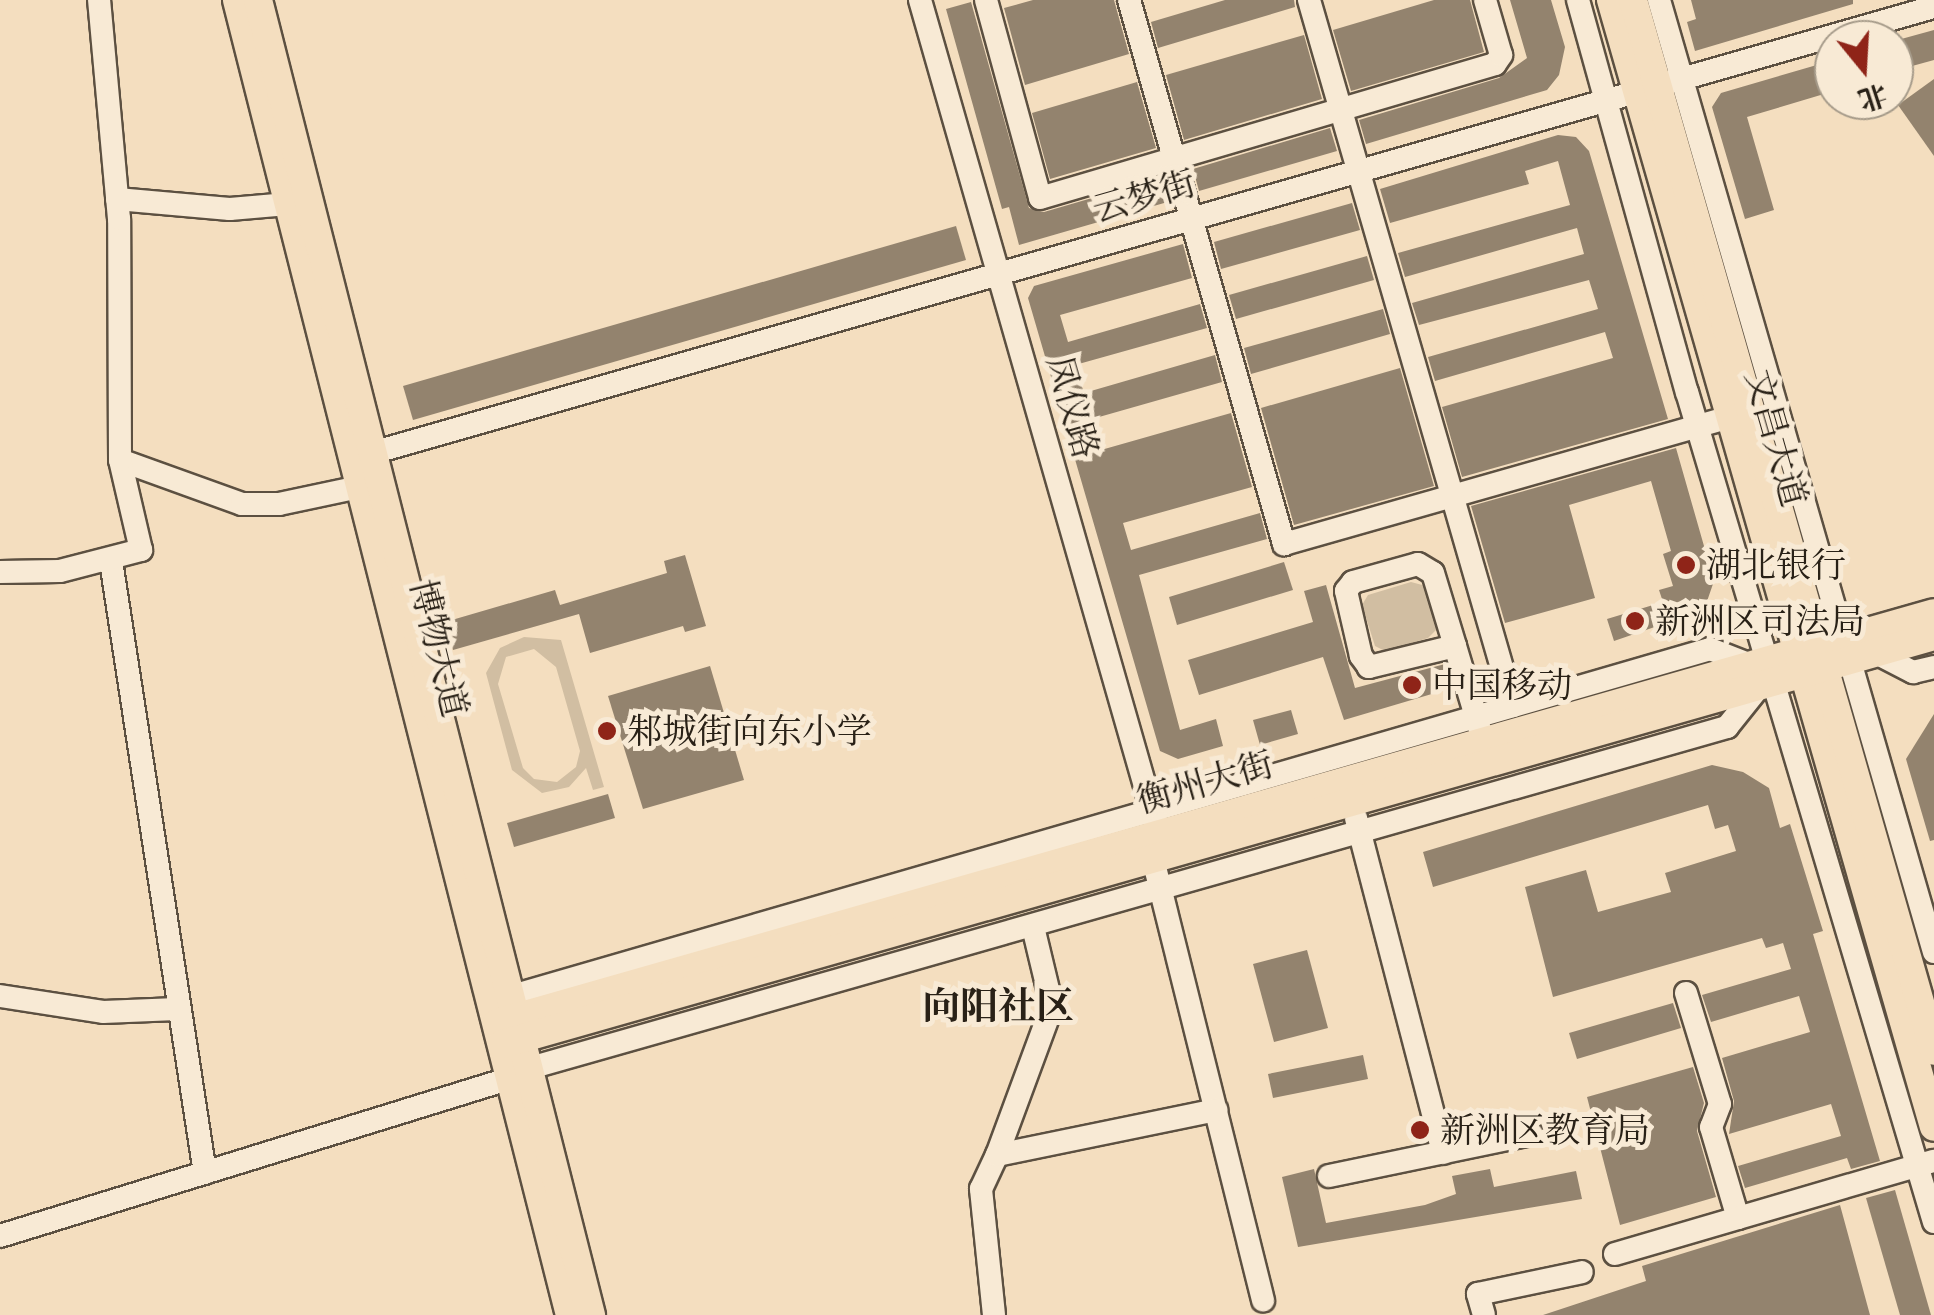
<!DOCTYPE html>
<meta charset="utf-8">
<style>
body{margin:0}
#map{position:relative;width:1934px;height:1315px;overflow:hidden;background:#f4debf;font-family:Alegreya,"Noto Serif SC",serif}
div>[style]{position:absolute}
.green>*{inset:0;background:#d1bea2}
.building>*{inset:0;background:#93836e}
.roads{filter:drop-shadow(2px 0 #5c5041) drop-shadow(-2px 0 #5c5041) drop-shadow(0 2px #5c5041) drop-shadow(0 -2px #5c5041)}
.minor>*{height:22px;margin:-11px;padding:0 11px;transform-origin:11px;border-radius:11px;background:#f8ead5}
.major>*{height:28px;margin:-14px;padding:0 14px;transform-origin:14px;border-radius:14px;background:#f4debf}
.dots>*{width:28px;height:28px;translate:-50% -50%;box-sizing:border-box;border:5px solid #f8ead5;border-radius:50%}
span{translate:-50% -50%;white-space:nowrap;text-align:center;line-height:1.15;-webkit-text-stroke:10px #f8ead5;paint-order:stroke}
.street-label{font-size:35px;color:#292117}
.poi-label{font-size:35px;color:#292117}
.left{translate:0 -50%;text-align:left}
.neighbourhood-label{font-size:38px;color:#292117;font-weight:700}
.north{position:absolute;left:1814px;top:20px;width:100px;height:100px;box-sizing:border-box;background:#f8ead5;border:2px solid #a59a89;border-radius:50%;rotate:162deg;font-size:28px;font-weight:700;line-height:40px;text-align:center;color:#292117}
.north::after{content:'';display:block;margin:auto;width:35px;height:45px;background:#8f2418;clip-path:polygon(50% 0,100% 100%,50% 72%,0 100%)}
</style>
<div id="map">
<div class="green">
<i style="clip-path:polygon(1411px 582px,1426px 586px,1439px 627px,1428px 638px,1385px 651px,1375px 646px,1362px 605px,1368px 595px)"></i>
<i style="clip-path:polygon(evenodd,524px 637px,561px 640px,604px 787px,593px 790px,586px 768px,569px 787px,542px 793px,512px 770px,486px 673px,500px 648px,524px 637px,534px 649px,556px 667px,580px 751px,576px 767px,557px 782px,534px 779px,523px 768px,498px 684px,506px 657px,534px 649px)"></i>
</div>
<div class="building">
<i style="clip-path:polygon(1033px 0,1114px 0,1129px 54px,1025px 85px,1004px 8px)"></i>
<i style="clip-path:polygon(1225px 0,1294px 0,1295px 7px,1158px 48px,1151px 22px)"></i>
<i style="clip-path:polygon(1434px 0,1470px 0,1484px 52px,1351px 91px,1333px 30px)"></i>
<i style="clip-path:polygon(1510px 0,1551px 0,1565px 47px,1559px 75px,1547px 90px,1366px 144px,1359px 120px,1499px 78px,1527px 58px)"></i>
<i style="clip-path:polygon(1691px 0,1853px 0,1853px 4px,1695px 51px,1687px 22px,1696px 19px)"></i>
<i style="clip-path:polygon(971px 2px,1029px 208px,1044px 212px,1164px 177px,1171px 201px,1019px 245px,1009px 207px,1002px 209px,946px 9px)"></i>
<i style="clip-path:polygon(1934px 30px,1934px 60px,1894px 71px,1894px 41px)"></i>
<i style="clip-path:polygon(1304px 35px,1322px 99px,1184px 140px,1166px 75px)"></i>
<i style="clip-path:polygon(1834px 60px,1834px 91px,1747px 117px,1774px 210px,1745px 219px,1712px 107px,1721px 93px)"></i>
<i style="clip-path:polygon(1934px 79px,1934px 156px,1898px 105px)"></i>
<i style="clip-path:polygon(1137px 82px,1156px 148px,1050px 179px,1032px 113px)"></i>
<i style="clip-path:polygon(1330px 128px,1337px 151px,1199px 191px,1193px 169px)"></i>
<i style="clip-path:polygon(1558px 135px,1576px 137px,1589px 151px,1668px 419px,1462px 477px,1442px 407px,1613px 358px,1605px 332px,1435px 381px,1428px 357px,1598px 309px,1589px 280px,1419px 325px,1412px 303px,1584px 254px,1577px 228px,1405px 277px,1398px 253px,1570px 205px,1558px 161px,1525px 171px,1529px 184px,1390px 223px,1380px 189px)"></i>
<i style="clip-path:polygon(1352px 203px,1360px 230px,1221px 269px,1214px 242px)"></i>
<i style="clip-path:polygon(956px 226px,966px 260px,413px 420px,403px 386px)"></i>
<i style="clip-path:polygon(1183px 244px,1192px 278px,1060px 315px,1068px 342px,1200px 304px,1207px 328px,1075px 365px,1084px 393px,1215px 355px,1222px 382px,1092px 419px,1101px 450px,1231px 413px,1252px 487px,1123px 523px,1131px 550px,1260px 513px,1267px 539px,1139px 575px,1180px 730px,1216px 719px,1223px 746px,1178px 759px,1160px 751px,1028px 298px,1034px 286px)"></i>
<i style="clip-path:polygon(1367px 256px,1374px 280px,1236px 319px,1229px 295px)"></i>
<i style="clip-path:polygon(1383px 309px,1390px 334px,1251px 374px,1244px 348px)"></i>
<i style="clip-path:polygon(1400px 368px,1434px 486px,1294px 525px,1261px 408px)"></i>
<i style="clip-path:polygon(1676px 448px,1714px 581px,1704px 610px,1614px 641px,1607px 619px,1663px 602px,1659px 590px,1673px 586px,1663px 554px,1671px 551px,1651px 481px,1569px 505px,1595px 598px,1505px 623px,1471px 506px)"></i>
<i style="clip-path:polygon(685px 555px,706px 626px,685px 632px,683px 626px,590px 653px,579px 614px,453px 650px,445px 622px,555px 590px,560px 605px,667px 573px,664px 561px)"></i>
<i style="clip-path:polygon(1284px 562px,1293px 590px,1177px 625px,1169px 597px)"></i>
<i style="clip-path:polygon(1326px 585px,1355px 688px,1445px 664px,1452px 688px,1344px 720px,1323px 657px,1199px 695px,1188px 660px,1313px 622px,1304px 591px)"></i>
<i style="clip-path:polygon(710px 666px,744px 780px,643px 809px,608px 696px)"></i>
<i style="clip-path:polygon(1291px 710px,1298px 734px,1260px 745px,1253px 720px)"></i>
<i style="clip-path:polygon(1934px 714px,1934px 840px,1930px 841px,1906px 759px)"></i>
<i style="clip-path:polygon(1712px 765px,1743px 772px,1769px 788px,1780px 828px,1790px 824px,1823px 931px,1813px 934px,1880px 1161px,1851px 1169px,1847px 1158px,1745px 1188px,1738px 1166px,1841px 1136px,1831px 1104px,1729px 1134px,1734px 1101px,1722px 1058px,1810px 1032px,1799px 996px,1711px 1022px,1702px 995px,1791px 969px,1783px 943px,1766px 948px,1762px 938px,1553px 997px,1525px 887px,1586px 870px,1598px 912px,1671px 892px,1665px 873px,1736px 851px,1728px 825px,1715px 829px,1708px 805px,1433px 887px,1423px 852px)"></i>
<i style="clip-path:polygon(608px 794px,615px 818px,514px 847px,507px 823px)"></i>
<i style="clip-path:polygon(1307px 950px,1328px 1028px,1274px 1042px,1253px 964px)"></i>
<i style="clip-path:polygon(1673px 1003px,1681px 1028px,1577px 1059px,1569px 1033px)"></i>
<i style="clip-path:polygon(1363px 1055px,1368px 1079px,1273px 1098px,1268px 1074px)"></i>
<i style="clip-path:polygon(1693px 1067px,1704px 1103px,1697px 1131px,1716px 1197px,1620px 1225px,1587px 1097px)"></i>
<i style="clip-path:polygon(1314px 1169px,1326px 1223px,1425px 1205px,1456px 1194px,1452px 1176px,1490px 1169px,1494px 1187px,1576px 1171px,1582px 1199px,1298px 1247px,1282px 1177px)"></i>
<i style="clip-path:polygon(1895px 1190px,1931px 1315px,1900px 1315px,1866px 1198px)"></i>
<i style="clip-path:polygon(1840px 1205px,1870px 1315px,1543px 1315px,1646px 1281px,1642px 1266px)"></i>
</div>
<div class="roads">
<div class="minor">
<i style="left:920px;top:0;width:854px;rotate:74.03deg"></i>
<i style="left:986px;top:0;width:205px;rotate:74.7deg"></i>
<i style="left:1040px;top:198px;width:474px;rotate:-16.4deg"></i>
<i style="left:1495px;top:64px;width:11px;rotate:-56deg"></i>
<i style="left:1501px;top:55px;width:57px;rotate:-106.2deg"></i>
<i style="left:1129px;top:0;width:566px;rotate:74.1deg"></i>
<i style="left:1284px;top:544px;width:465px;rotate:-15.9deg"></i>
<i style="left:1309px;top:0;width:735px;rotate:73.88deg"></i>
<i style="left:1578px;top:0;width:407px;rotate:74.5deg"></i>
<i style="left:1687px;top:392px;width:866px;rotate:73.43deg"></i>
<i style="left:1659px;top:0;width:991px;rotate:73.89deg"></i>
<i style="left:117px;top:199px;width:113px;rotate:5.1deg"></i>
<i style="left:230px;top:209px;width:58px;rotate:-4.9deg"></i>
<i style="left:372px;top:453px;width:1624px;rotate:-15.94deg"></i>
<i style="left:120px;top:460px;width:130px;rotate:19.8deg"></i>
<i style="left:242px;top:504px;width:37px"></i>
<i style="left:279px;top:504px;width:82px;rotate:-12deg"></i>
<i style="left:111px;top:561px;width:619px;rotate:81.27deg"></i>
<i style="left:0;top:572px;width:60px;rotate:-1deg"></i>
<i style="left:60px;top:571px;width:84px;rotate:-14.5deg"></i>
<i style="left:141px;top:550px;width:92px;rotate:-103.1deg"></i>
<i style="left:120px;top:460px;width:241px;rotate:-90.2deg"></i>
<i style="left:119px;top:219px;width:220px;rotate:-95.2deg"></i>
<i style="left:1455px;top:646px;width:89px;rotate:166.3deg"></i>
<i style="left:1369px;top:667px;width:14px;rotate:-126deg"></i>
<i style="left:1361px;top:656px;width:67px;rotate:-103deg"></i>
<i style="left:1346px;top:591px;width:11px;rotate:-52deg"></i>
<i style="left:1353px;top:582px;width:67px;rotate:-15.5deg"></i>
<i style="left:1418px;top:564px;width:17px;rotate:31deg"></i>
<i style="left:1433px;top:573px;width:76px;rotate:73.2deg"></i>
<i style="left:1455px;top:646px;width:88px;rotate:73.4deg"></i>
<i style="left:1876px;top:653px;width:42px;rotate:27.2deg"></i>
<i style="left:1913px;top:672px;width:22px;rotate:-13deg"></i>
<i style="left:1356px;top:818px;width:346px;rotate:75.4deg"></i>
<i style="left:1153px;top:859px;width:455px;rotate:76deg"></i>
<i style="left:1686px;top:993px;width:116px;rotate:73deg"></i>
<i style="left:1720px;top:1104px;width:25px;rotate:111deg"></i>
<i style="left:1711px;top:1127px;width:95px;rotate:73.5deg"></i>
<i style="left:0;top:996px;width:104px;rotate:8.8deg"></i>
<i style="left:103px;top:1012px;width:74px;rotate:-2.3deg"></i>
<i style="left:512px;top:996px;width:1247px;rotate:-16.15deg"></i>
<i style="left:1710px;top:649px;width:44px;rotate:21.3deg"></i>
<i style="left:530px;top:1068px;width:1245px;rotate:-15.9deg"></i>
<i style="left:1727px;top:727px;width:53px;rotate:-51.2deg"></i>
<i style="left:997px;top:1155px;width:159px;rotate:-69.7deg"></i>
<i style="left:1052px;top:1006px;width:81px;rotate:-103.5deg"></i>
<i style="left:1329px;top:1176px;width:207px;rotate:-11.7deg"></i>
<i style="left:0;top:1236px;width:535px;rotate:-17.18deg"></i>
<i style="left:1615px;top:1254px;width:332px;rotate:-16.3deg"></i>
<i style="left:994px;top:1315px;width:127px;rotate:-95.9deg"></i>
<i style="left:981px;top:1189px;width:38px;rotate:-65deg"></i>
<i style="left:997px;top:1155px;width:224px;rotate:-11.6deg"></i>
<i style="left:1484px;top:1315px;width:22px;rotate:-106deg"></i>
<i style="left:1478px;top:1294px;width:106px;rotate:-11.9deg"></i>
</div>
<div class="major">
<i style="left:237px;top:0;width:1357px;rotate:75.79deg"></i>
<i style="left:258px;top:0;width:1357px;rotate:75.79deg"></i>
<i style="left:1611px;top:0;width:1172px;rotate:74.01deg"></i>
<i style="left:1633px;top:0;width:1093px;rotate:74.02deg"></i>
<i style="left:497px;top:1023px;width:1494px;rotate:-15.92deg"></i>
<i style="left:502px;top:1044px;width:1489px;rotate:-15.9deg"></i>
</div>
</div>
<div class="dots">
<i style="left:1686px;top:565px;background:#8f2418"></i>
<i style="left:1635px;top:621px;background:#8f2418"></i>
<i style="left:1412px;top:685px;background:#8f2418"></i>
<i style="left:607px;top:731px;background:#8f2418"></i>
<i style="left:1420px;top:1130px;background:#8f2418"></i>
</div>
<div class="street-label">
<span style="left:1144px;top:196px;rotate:-16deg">云梦街</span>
<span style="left:1073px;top:407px;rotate:74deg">凤仪路</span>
<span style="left:1776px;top:438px;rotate:74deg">文昌大道</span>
<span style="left:439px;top:648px;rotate:76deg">博物大道</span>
<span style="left:1205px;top:782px;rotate:-16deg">衡州大街</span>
</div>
<div class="poi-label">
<span class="left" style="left:1706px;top:565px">湖北银行</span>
<span class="left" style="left:1655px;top:621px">新洲区司法局</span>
<span class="left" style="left:1432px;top:685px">中国移动</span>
<span class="left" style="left:627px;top:731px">邾城街向东小学</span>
<span class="left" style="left:1440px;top:1130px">新洲区教育局</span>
</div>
<div class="neighbourhood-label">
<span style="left:998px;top:1007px">向阳社区</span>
</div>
<div class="north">北</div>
</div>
